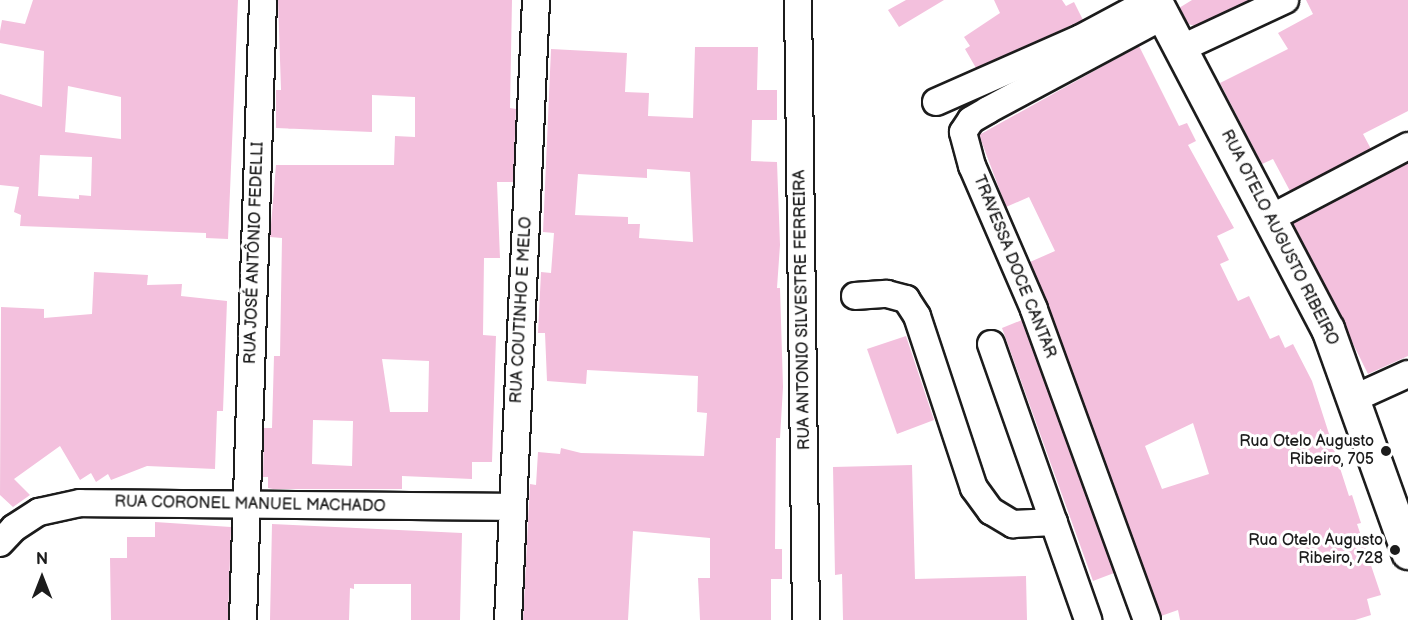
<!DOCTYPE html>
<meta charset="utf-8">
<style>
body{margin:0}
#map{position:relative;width:1408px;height:620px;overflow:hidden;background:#fff;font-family:"Balsamiq Sans",sans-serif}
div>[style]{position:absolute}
.building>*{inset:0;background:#f3c0dd}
.roads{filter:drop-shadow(2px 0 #1c1c1c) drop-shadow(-2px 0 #1c1c1c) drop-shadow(0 2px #1c1c1c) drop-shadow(0 -2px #1c1c1c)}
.minor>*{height:26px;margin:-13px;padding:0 13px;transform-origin:13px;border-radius:13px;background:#fff}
.tertiary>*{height:32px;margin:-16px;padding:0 16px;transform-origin:16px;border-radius:16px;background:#fff}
.dots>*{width:16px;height:16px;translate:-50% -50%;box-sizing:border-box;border:3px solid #fff;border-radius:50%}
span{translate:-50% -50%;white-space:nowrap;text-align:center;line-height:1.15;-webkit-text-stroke:6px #fff;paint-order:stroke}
.street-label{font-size:16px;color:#1c1c1c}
.poi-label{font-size:16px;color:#1c1c1c}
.right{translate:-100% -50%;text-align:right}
.north{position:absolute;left:12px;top:548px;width:60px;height:60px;-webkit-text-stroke:4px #fff;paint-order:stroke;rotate:0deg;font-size:16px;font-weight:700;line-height:24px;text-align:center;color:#1c1c1c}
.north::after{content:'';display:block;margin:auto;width:21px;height:27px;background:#1c1c1c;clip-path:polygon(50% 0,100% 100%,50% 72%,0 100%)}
</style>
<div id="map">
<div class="building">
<i style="clip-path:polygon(evenodd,33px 0,238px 0,228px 239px,206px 238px,206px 233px,20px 226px,21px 215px,14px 212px,19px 187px,0 185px,0 94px,42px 107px,44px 51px,0 43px,0 31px,2px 20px,25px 24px,33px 0,68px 86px,121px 97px,121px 139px,65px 132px,68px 86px,33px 0,40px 155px,92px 157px,91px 196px,79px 195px,79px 199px,38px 196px,40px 155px)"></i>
<i style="clip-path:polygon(evenodd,278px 0,512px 0,510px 108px,516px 109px,513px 182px,497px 182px,500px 258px,484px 258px,483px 335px,496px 336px,492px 462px,472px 462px,472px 479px,402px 476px,402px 489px,273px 489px,268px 488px,268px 477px,263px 477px,264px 428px,272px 428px,274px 356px,280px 356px,282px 238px,270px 237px,276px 165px,394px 165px,395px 136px,415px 137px,415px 97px,372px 95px,372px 132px,276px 128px,276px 90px,281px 90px,278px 0,382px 359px,429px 361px,428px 412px,390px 412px,382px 359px,278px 0,313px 420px,353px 421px,352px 466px,312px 464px,313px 420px)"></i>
<i style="clip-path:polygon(906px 0,944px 0,899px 27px,888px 10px)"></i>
<i style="clip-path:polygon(994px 0,1062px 0,1066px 6px,1074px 2px,1083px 20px,976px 68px,965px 49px,970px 46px,964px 37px,1000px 13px)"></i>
<i style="clip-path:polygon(1192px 0,1250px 0,1195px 26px,1188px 24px,1179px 8px)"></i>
<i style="clip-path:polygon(1306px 0,1408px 0,1408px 111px,1363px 134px,1371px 149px,1290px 191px,1273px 159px,1262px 164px,1220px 83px,1288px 49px,1278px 33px,1313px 14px)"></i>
<i style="clip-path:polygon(evenodd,1139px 46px,1179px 126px,1187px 123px,1196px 141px,1188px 145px,1234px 228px,1217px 236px,1229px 260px,1220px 264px,1238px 301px,1249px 296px,1270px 339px,1279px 335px,1285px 348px,1293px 344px,1312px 381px,1349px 496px,1352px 495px,1361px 523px,1357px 524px,1381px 595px,1367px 599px,1371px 615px,1355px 620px,1180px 620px,1178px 610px,1161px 616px,1030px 262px,1055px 251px,1029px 197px,1006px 207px,979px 135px,1139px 46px,1193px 423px,1209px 474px,1162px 489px,1145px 446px,1193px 423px)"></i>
<i style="clip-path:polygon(evenodd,695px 47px,758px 47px,757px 90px,777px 90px,777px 120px,752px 120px,751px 161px,777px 162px,780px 245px,777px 288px,780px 288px,783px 387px,780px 438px,776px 438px,775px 549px,782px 549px,782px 579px,771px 579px,771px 620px,700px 620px,698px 578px,710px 578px,710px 538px,633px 531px,628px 620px,523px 620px,530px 484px,536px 485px,538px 452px,560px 454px,561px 448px,581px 453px,704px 456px,707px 413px,697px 412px,698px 376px,587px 370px,586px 384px,547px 381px,545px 333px,538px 333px,541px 272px,551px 273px,554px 233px,543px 232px,551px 49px,627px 53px,625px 92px,649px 93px,648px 116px,693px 118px,695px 47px,647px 169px,690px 172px,693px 242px,639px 238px,640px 224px,628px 224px,628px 217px,575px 215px,578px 174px,647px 178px,647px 169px)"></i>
<i style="clip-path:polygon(1408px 163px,1408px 356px,1368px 374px,1293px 223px)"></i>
<i style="clip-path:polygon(94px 272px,148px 275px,147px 285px,182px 284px,181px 296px,227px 301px,223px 411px,217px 411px,215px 469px,147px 466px,111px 480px,108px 474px,96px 482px,91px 473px,80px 480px,60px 446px,14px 479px,30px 495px,13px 507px,0 495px,1px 307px,44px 309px,44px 318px,92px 314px)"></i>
<i style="clip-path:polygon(1022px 320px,1114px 573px,1093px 581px,1002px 328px)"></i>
<i style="clip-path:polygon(906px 336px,934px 420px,897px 434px,867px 349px)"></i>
<i style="clip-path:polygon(912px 465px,915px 579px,1026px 576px,1027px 620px,843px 620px,842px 574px,835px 575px,833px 467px)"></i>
<i style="clip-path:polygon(155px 522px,231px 527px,228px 620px,111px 620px,110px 558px,127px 558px,127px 537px,155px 537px)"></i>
<i style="clip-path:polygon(272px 524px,462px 533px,460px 620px,411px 620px,411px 584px,354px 584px,354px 589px,350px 588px,349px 620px,270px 620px)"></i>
</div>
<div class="roads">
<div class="minor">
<i style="left:798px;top:0;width:620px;rotate:89.26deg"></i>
<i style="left:1180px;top:49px;width:116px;rotate:-25deg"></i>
<i style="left:936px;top:102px;width:158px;rotate:-23.8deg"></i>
<i style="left:1081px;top:38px;width:81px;rotate:-28.2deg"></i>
<i style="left:1269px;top:219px;width:157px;rotate:-27.7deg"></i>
<i style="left:855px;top:296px;width:32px;rotate:-4deg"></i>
<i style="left:887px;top:294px;width:20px;rotate:15deg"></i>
<i style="left:906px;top:299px;width:20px;rotate:57deg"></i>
<i style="left:917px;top:316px;width:181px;rotate:71.7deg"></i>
<i style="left:974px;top:488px;width:29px;rotate:54deg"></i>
<i style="left:991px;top:511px;width:26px;rotate:31deg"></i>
<i style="left:1013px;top:524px;width:41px;rotate:-2.8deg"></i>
<i style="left:991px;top:344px;width:293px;rotate:70.6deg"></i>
<i style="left:1355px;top:398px;width:58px;rotate:-24.4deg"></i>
<i style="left:0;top:543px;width:21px;rotate:-47deg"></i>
<i style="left:14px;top:528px;width:30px;rotate:-33deg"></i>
<i style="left:39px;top:512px;width:42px;rotate:-12.4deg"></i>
<i style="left:80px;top:503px;width:432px;rotate:0.5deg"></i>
<i style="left:243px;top:620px;width:620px;rotate:-88.15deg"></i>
<i style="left:508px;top:620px;width:621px;rotate:-87.41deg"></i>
<i style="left:1147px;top:620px;width:331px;rotate:-110deg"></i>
<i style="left:1034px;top:309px;width:156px;rotate:-113.4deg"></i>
<i style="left:972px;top:166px;width:35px;rotate:-105deg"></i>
<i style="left:963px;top:132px;width:14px;rotate:-56deg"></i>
<i style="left:971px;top:120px;width:20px;rotate:-30deg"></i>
<i style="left:988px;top:110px;width:199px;rotate:-28.2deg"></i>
</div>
<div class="tertiary">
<i style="left:1155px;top:0;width:372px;rotate:62.3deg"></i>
<i style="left:1328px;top:329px;width:238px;rotate:70.3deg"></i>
</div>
</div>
<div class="dots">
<i style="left:1386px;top:451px;background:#1c1c1c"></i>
<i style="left:1395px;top:550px;background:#1c1c1c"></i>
</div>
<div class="street-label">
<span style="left:1279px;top:238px;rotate:63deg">RUA OTELO AUGUSTO RIBEIRO</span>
<span style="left:255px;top:253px;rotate:-88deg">RUA JOSÉ ANTÔNIO FEDELLI</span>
<span style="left:1014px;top:267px;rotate:68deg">TRAVESSA DOCE CANTAR</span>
<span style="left:522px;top:310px;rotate:-87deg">RUA COUTINHO E MELO</span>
<span style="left:803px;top:310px;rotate:-91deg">RUA ANTONIO SILVESTRE FERREIRA</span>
<span style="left:250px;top:505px;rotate:1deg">RUA CORONEL MANUEL MACHADO</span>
</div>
<div class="poi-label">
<span class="right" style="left:1374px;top:451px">Rua Otelo Augusto<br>Ribeiro, 705</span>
<span class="right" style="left:1383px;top:550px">Rua Otelo Augusto<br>Ribeiro, 728</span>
</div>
<div class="north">N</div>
</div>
